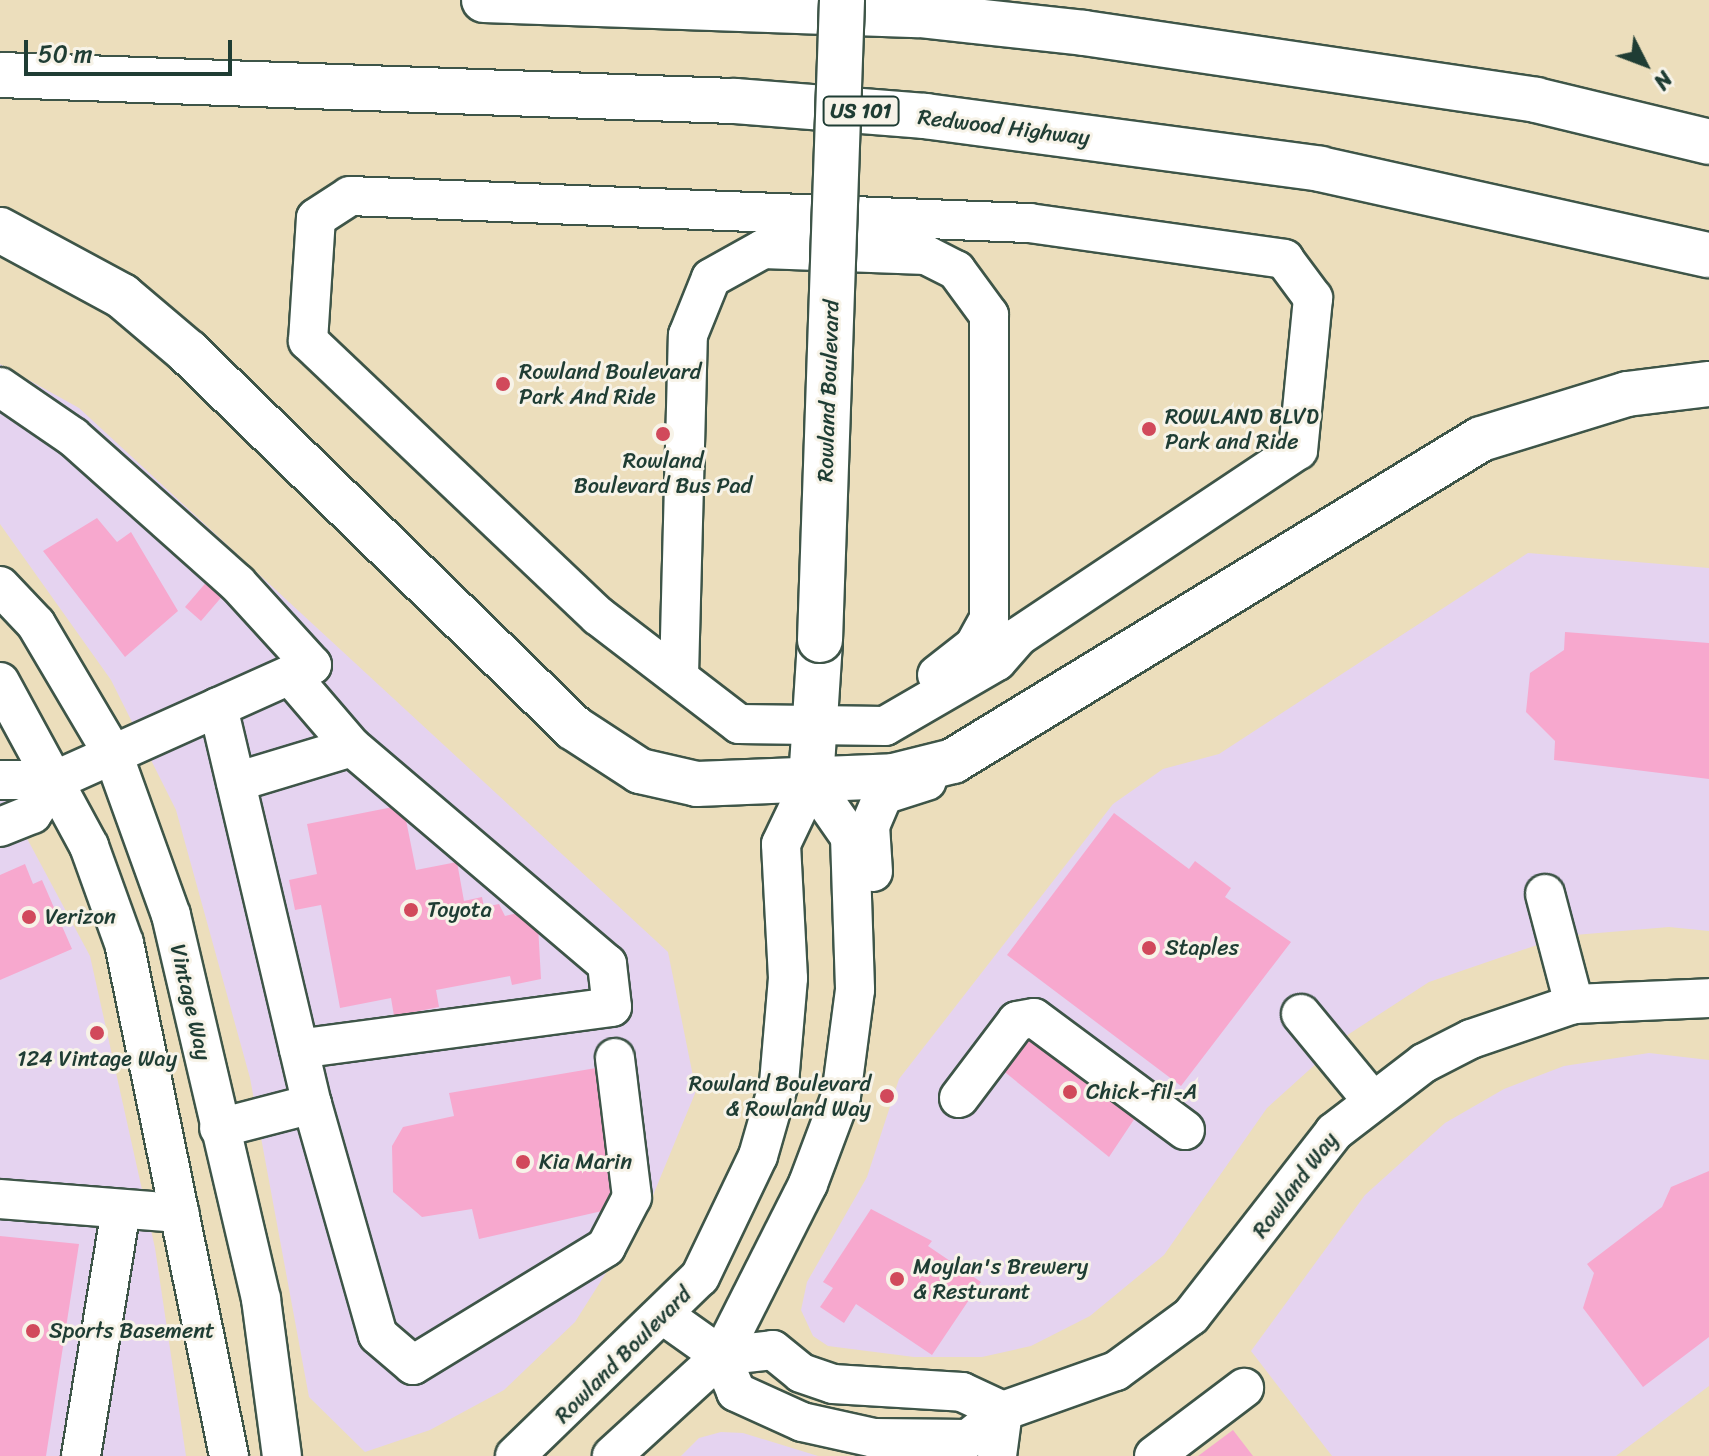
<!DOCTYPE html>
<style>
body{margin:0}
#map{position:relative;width:1709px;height:1456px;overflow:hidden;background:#ecdebc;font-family:Sriracha,sans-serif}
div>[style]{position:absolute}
.built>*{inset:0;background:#e5d3f0}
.building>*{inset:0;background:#f7a8ce}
.roads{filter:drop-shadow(2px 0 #3e5548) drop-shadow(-2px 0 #3e5548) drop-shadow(0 2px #3e5548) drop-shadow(0 -2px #3e5548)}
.minor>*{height:38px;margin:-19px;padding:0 19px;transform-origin:19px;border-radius:19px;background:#fff}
.major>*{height:44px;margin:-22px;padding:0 22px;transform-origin:22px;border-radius:22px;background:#fff}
.highway>*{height:44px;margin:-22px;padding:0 22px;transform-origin:22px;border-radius:22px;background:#fff}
.bridges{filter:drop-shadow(2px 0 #3e5548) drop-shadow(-2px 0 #3e5548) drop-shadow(0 2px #3e5548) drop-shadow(0 -2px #3e5548)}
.major-bridge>*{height:44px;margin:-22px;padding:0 22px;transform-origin:22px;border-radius:22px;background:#fff}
.dots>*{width:22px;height:22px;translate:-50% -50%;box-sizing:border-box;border:4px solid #f7f3e8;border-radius:50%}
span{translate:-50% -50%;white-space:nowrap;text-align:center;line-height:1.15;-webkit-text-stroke:6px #f7f3e8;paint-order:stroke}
.shield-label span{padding:2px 6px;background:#f7f3e8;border:2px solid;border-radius:6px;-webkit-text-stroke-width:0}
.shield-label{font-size:20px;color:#1f3d34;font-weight:700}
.street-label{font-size:22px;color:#1f3d34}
.poi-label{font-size:22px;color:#1f3d34}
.left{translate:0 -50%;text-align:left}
.right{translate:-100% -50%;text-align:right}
.north{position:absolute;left:1605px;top:24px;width:80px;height:80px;-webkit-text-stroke:6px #f7f3e8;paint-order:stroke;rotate:132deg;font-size:22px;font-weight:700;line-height:32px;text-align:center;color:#1f3d34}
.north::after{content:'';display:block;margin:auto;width:28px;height:36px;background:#1f3d34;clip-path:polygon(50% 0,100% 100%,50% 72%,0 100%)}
.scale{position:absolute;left:24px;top:40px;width:208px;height:36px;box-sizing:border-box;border:4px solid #1f3d34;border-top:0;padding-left:10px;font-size:24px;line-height:28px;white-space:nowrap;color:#1f3d34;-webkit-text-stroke:6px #f7f3e8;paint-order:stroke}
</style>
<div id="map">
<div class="built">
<i style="clip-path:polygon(0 364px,79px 408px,668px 952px,696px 1091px,649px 1205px,575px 1322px,504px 1390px,430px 1430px,365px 1452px,309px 1397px,250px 1078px,176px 810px,111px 680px,0 524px)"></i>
<i style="clip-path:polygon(1528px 553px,1709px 568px,1709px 931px,1669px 927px,1563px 936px,1429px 982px,1349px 1034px,1267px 1108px,1164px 1255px,1090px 1316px,1031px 1346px,982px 1357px,914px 1357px,828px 1346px,813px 1336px,801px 1310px,807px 1282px,867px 1177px,899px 1079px,1113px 804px,1163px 769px,1219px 754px)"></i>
<i style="clip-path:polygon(0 788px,90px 956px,155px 1248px,186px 1456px,0 1456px)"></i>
<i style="clip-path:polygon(1649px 1053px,1709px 1060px,1709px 1386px,1616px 1456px,1332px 1456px,1251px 1351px,1365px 1195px,1445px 1123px,1504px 1089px,1564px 1066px)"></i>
<i style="clip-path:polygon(721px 1432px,743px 1433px,818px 1456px,681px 1456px,699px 1438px)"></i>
</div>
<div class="building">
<i style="clip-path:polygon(97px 518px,117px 542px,131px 532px,178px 611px,125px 657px,43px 551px)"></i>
<i style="clip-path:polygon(209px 579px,225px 593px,201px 621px,185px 607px)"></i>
<i style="clip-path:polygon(1565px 632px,1709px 643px,1709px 779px,1554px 760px,1555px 741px,1526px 712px,1530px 673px,1564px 650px)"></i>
<i style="clip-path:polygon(403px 805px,416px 870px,457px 862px,464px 901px,482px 897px,484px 907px,499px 904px,505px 916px,522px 912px,538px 925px,541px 979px,512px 985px,510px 976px,436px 990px,439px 1007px,394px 1016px,391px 998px,340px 1008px,321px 905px,295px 910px,289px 880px,317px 874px,307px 824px)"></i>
<i style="clip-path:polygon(1114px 813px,1189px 869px,1195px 861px,1231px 888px,1225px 897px,1291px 942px,1181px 1086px,1007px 955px)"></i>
<i style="clip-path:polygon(25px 864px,33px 884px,42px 880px,72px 949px,0 980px,0 875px)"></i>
<i style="clip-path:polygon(1023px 1033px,1139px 1112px,1109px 1157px,995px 1064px)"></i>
<i style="clip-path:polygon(596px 1068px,624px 1206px,479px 1239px,472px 1209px,422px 1217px,393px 1192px,392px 1146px,403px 1127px,454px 1116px,449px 1093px)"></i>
<i style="clip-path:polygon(1709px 1171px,1709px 1337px,1643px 1387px,1583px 1308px,1594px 1273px,1587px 1264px,1662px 1207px,1671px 1187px)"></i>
<i style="clip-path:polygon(871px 1209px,932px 1241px,928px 1246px,981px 1282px,932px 1355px,856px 1304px,844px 1323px,820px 1307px,833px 1288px,823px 1282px)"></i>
<i style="clip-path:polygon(0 1236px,79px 1244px,46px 1456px,0 1456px)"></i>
<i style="clip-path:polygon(1233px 1430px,1253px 1456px,1198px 1456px)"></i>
</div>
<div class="roads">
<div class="minor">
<i style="left:350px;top:196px;width:680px;rotate:2.28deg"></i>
<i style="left:1029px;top:223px;width:258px;rotate:8deg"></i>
<i style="left:1284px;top:259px;width:49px;rotate:53.4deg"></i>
<i style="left:1313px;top:298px;width:153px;rotate:95.6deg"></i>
<i style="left:1298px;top:450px;width:337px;rotate:146.3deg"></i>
<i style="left:1018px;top:637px;width:32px;rotate:131deg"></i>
<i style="left:997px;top:661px;width:129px;rotate:149.9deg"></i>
<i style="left:885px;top:726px;width:146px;rotate:-179.2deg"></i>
<i style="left:739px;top:724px;width:178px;rotate:-142.5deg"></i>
<i style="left:598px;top:616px;width:400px;rotate:-136.5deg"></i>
<i style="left:308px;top:341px;width:123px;rotate:-86.3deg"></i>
<i style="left:316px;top:218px;width:40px;rotate:-32.9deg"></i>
<i style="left:0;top:387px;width:88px;rotate:34.4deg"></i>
<i style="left:73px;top:437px;width:220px;rotate:41.7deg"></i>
<i style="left:237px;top:583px;width:111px;rotate:47.6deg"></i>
<i style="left:312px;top:665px;width:281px;rotate:155.8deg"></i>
<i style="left:56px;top:780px;width:56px;rotate:180deg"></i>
<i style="left:0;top:586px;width:52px;rotate:46.5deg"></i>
<i style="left:36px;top:624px;width:151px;rotate:59.4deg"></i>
<i style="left:113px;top:754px;width:171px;rotate:70.2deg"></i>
<i style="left:171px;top:915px;width:394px;rotate:76.8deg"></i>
<i style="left:261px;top:1299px;width:158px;rotate:82.4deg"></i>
<i style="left:290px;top:675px;width:95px;rotate:49.3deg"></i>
<i style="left:679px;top:675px;width:340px;rotate:-88.5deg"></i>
<i style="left:688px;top:335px;width:61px;rotate:-68deg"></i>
<i style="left:711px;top:278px;width:60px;rotate:-29.1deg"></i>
<i style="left:763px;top:249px;width:163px;rotate:2.1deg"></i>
<i style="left:926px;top:255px;width:34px;rotate:27deg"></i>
<i style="left:956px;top:270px;width:56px;rotate:53.7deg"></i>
<i style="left:989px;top:315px;width:304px;rotate:90deg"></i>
<i style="left:989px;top:619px;width:31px;rotate:119deg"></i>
<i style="left:974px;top:646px;width:47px;rotate:141.9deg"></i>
<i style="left:0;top:682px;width:187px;rotate:61.5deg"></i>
<i style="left:89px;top:846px;width:103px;rotate:70.2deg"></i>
<i style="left:124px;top:943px;width:524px;rotate:78.43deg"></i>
<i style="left:218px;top:707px;width:408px;rotate:76.7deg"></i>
<i style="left:312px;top:1104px;width:96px;rotate:165.5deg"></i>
<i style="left:236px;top:782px;width:121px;rotate:-16.8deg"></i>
<i style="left:352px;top:747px;width:335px;rotate:40.4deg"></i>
<i style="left:607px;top:964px;width:43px;rotate:83.4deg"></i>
<i style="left:612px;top:1007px;width:316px;rotate:172.4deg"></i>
<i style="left:0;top:827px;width:35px;rotate:-22deg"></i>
<i style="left:32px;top:814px;width:42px;rotate:-54.8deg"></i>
<i style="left:873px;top:872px;width:46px;rotate:-93.7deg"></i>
<i style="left:870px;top:826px;width:34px;rotate:-67deg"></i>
<i style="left:883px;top:795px;width:46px;rotate:-17.7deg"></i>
<i style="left:1545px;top:894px;width:114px;rotate:75.2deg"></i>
<i style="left:1301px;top:1014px;width:110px;rotate:50.5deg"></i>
<i style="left:959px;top:1098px;width:96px;rotate:-53deg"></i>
<i style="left:1017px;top:1021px;width:17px;rotate:-10deg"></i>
<i style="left:1034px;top:1018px;width:188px;rotate:36.6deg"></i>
<i style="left:312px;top:1104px;width:240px;rotate:74.1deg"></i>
<i style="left:378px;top:1335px;width:46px;rotate:40.6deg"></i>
<i style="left:413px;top:1365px;width:226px;rotate:-31.4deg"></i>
<i style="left:606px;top:1247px;width:56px;rotate:-62.5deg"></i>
<i style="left:632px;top:1197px;width:140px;rotate:-97deg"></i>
<i style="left:0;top:1199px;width:180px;rotate:4.5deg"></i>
<i style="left:666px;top:1317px;width:67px;rotate:35.3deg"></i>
<i style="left:721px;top:1356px;width:39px;rotate:67deg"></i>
<i style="left:736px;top:1392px;width:72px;rotate:24.4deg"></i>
<i style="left:802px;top:1422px;width:74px;rotate:12.5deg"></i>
<i style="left:874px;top:1438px;width:94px;rotate:0.6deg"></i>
<i style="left:968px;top:1439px;width:45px;rotate:-38.7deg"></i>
<i style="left:1003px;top:1411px;width:120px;rotate:-19.5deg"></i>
<i style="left:1116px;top:1371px;width:93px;rotate:-36.3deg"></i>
<i style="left:1191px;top:1316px;width:233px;rotate:-52.1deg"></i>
<i style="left:1334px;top:1132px;width:113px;rotate:-37.5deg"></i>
<i style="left:1424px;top:1063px;width:53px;rotate:-27.1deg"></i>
<i style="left:1471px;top:1039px;width:109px;rotate:-18.8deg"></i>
<i style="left:1574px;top:1004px;width:135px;rotate:-2.5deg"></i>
<i style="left:721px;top:1356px;width:52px;rotate:-6.6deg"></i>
<i style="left:773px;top:1350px;width:36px;rotate:39deg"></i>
<i style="left:801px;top:1373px;width:34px;rotate:19deg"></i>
<i style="left:833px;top:1384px;width:129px;rotate:3.5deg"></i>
<i style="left:962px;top:1392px;width:45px;rotate:24.9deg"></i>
<i style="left:81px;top:1456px;width:250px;rotate:-80.8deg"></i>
<i style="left:515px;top:1456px;width:257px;rotate:-44.1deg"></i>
<i style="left:700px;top:1277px;width:134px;rotate:-64.4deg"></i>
<i style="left:758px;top:1156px;width:76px;rotate:-74deg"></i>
<i style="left:779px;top:1083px;width:105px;rotate:-85.1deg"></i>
<i style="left:788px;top:978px;width:134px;rotate:-93deg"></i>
<i style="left:781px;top:844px;width:70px;rotate:-64.5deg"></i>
<i style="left:811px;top:781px;width:68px;rotate:55.1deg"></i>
<i style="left:850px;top:837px;width:153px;rotate:88.1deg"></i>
<i style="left:855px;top:990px;width:107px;rotate:97.5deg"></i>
<i style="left:841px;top:1096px;width:94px;rotate:110.6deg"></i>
<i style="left:808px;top:1184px;width:193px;rotate:116.8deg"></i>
<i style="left:721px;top:1356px;width:148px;rotate:137.5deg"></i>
<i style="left:997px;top:1456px;width:45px;rotate:-82.4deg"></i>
<i style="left:1154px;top:1456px;width:113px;rotate:-37.1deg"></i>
</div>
<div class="major">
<i style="left:811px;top:781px;width:141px;rotate:-86.3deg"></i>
</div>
<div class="highway">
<i style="left:484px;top:0;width:435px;rotate:2deg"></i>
<i style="left:919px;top:15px;width:166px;rotate:6.2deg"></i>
<i style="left:1084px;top:33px;width:457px;rotate:8.4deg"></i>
<i style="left:1536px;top:100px;width:178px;rotate:13.6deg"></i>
<i style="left:0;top:75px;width:735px;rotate:2.03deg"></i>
<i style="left:735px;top:101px;width:191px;rotate:4.5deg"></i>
<i style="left:925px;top:116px;width:399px;rotate:7.6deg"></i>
<i style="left:1320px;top:169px;width:398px;rotate:12.5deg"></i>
<i style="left:0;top:230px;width:139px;rotate:28.4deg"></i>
<i style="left:122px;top:296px;width:87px;rotate:40.3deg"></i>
<i style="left:188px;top:352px;width:539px;rotate:44.25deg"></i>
<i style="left:574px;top:728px;width:79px;rotate:33.1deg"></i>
<i style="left:640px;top:771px;width:58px;rotate:12.8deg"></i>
<i style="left:697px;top:784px;width:196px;rotate:-2.3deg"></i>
<i style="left:893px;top:776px;width:62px;rotate:-14deg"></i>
<i style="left:953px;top:761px;width:618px;rotate:-31.38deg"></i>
<i style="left:1481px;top:439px;width:153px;rotate:-17.1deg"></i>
<i style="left:1627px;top:394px;width:83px;rotate:-7deg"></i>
</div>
</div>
<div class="bridges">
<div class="major-bridge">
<i style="left:820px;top:640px;width:640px;rotate:-88.03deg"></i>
</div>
</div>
<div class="dots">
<i style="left:503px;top:384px;background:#d1495b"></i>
<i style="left:1149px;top:429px;background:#d1495b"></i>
<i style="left:663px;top:434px;background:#d1495b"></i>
<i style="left:411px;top:910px;background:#d1495b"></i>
<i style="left:29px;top:917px;background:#d1495b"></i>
<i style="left:1149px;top:948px;background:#d1495b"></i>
<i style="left:97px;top:1033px;background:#d1495b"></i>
<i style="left:1070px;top:1092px;background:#d1495b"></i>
<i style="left:887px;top:1096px;background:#d1495b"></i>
<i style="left:523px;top:1162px;background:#d1495b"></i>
<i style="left:897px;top:1279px;background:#d1495b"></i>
<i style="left:33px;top:1331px;background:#d1495b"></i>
</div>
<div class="shield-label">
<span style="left:861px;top:111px">US 101</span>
</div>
<div class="street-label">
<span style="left:1004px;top:127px;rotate:7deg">Redwood Highway</span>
<span style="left:828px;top:391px;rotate:-88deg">Rowland Boulevard</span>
<span style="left:191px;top:1002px;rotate:77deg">Vintage Way</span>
<span style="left:1295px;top:1185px;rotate:-53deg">Rowland Way</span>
<span style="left:623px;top:1355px;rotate:-45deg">Rowland Boulevard</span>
</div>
<div class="poi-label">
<span class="left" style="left:519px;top:384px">Rowland Boulevard<br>Park And Ride</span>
<span class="left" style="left:1165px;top:429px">ROWLAND BLVD<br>Park and Ride</span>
<span style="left:663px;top:473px">Rowland<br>Boulevard Bus Pad</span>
<span class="left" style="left:427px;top:910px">Toyota</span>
<span class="left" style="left:45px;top:917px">Verizon</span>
<span class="left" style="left:1165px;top:948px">Staples</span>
<span style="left:97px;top:1059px">124 Vintage Way</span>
<span class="right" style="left:871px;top:1096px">Rowland Boulevard<br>&amp; Rowland Way</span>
<span class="left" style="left:1086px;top:1092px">Chick-fil-A</span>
<span class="left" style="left:539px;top:1162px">Kia Marin</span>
<span class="left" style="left:913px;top:1279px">Moylan's Brewery<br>&amp; Resturant</span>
<span class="left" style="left:49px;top:1331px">Sports Basement</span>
</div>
<div class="north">N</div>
<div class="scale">50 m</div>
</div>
